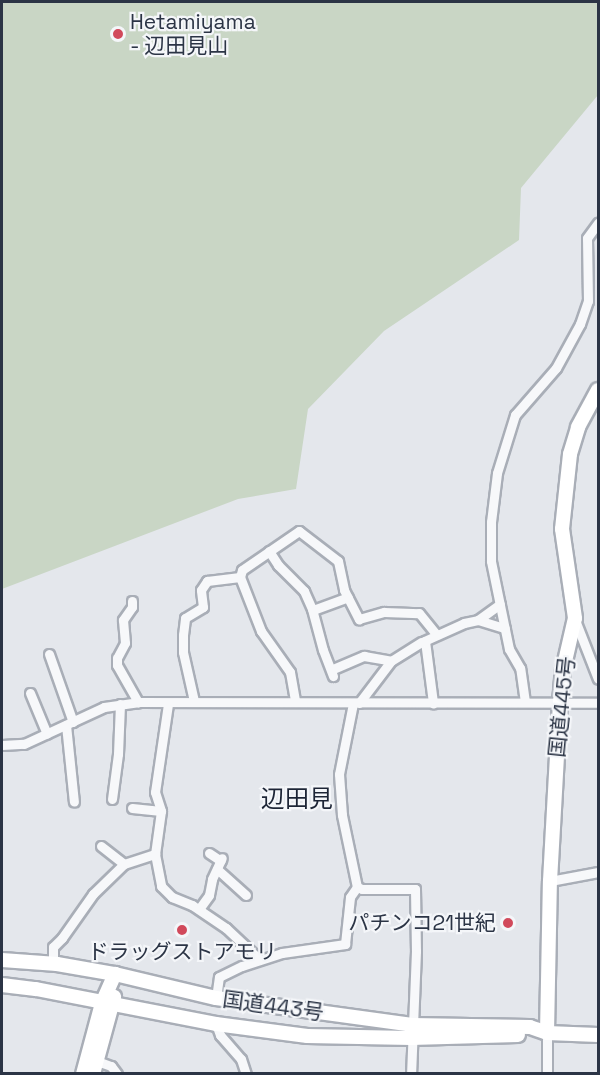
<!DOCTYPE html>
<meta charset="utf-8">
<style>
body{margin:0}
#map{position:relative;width:600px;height:1075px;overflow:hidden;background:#e4e7ec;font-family:"Space Grotesk","Noto Sans JP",sans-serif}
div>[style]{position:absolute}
.green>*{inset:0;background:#c9d6c5}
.roads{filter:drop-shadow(2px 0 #a9aeb7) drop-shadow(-2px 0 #a9aeb7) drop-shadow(0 2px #a9aeb7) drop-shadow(0 -2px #a9aeb7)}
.minor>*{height:9px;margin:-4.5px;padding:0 4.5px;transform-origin:4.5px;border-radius:4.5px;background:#f7f8fa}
.highway>*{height:14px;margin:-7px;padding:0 7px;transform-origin:7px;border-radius:7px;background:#fff}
.dots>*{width:16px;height:16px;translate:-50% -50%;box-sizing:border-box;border:3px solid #f4f6f9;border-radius:50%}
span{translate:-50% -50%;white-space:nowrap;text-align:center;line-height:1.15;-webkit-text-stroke:4.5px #f4f6f9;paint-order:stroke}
.poi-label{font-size:21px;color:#2b3445}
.left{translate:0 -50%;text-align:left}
.right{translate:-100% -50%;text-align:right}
.street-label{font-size:21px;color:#2b3445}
.quarter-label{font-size:24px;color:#1d2536}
.frame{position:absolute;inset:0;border:3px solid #2b3445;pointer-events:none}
</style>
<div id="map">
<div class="green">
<i style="clip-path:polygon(2px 2px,598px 2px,598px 95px,521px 188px,519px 240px,384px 331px,308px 409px,296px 489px,238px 499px,2px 589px)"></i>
</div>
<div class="roads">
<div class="minor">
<i style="left:269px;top:551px;width:17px;rotate:57deg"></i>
<i style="left:278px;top:565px;width:37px;rotate:45deg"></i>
<i style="left:304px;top:591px;width:20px;rotate:66deg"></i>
<i style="left:312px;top:609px;width:42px;rotate:75deg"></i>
<i style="left:323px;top:650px;width:28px;rotate:69deg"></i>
<i style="left:240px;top:577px;width:58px;rotate:68.7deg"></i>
<i style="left:261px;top:631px;width:50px;rotate:54.7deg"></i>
<i style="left:290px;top:672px;width:29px;rotate:80deg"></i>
<i style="left:132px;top:601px;width:6px;rotate:90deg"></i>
<i style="left:132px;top:607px;width:16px;rotate:125deg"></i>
<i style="left:123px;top:620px;width:23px;rotate:85deg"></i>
<i style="left:125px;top:643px;width:17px;rotate:118deg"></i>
<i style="left:117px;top:658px;width:7px;rotate:90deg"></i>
<i style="left:117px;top:665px;width:43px;rotate:60.4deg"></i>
<i style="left:313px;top:610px;width:37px;rotate:-20deg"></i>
<i style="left:478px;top:620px;width:28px;rotate:17deg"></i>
<i style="left:575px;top:620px;width:63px;rotate:68.7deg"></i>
<i style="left:425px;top:641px;width:63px;rotate:82.6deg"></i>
<i style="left:49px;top:654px;width:72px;rotate:70.6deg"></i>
<i style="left:333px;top:669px;width:34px;rotate:-23deg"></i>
<i style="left:364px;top:656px;width:27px;rotate:10deg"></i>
<i style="left:30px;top:693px;width:44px;rotate:67.5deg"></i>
<i style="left:194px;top:701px;width:50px;rotate:-102.7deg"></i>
<i style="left:183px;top:652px;width:17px;rotate:-90deg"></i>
<i style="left:183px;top:635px;width:17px;rotate:-83deg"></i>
<i style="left:185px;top:618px;width:21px;rotate:-31deg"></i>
<i style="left:203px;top:607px;width:17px;rotate:-97deg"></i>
<i style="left:201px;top:590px;width:11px;rotate:-56deg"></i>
<i style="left:207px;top:581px;width:33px;rotate:-7deg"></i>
<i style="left:240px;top:577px;width:7px;rotate:-74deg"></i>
<i style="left:242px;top:570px;width:69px;rotate:-34.4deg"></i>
<i style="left:299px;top:531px;width:49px;rotate:37.6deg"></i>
<i style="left:338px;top:561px;width:30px;rotate:78deg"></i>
<i style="left:344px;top:590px;width:33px;rotate:63deg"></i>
<i style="left:359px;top:619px;width:26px;rotate:-16deg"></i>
<i style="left:384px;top:612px;width:35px;rotate:2deg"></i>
<i style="left:419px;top:613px;width:28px;rotate:51deg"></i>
<i style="left:525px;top:702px;width:34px;rotate:-98deg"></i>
<i style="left:520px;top:668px;width:22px;rotate:-120deg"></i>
<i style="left:509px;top:649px;width:90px;rotate:-101.6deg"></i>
<i style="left:491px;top:561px;width:39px;rotate:-90deg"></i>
<i style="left:491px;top:522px;width:49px;rotate:-83deg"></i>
<i style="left:497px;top:473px;width:61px;rotate:-72.8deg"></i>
<i style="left:515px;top:415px;width:62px;rotate:-48.9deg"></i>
<i style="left:556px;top:368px;width:50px;rotate:-61.4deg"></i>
<i style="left:580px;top:324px;width:24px;rotate:-71deg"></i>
<i style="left:588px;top:301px;width:63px;rotate:-90.9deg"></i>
<i style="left:587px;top:238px;width:19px;rotate:-54deg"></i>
<i style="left:359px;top:703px;width:53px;rotate:-52.7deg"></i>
<i style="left:391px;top:661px;width:36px;rotate:-32deg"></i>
<i style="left:422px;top:642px;width:46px;rotate:-24.3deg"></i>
<i style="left:464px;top:623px;width:14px;rotate:-12deg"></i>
<i style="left:478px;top:620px;width:27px;rotate:-36deg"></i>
<i style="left:168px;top:704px;width:89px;rotate:98.4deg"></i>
<i style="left:155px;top:792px;width:20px;rotate:72deg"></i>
<i style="left:161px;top:811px;width:43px;rotate:97.9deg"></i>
<i style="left:155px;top:854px;width:33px;rotate:79deg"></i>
<i style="left:161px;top:886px;width:16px;rotate:45deg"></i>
<i style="left:172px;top:897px;width:22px;rotate:22deg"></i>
<i style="left:192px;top:905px;width:41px;rotate:34.1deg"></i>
<i style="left:226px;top:928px;width:45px;rotate:43.2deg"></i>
<i style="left:66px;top:725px;width:77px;rotate:84.1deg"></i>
<i style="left:2px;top:745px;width:22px;rotate:-3deg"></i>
<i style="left:24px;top:744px;width:88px;rotate:-24.8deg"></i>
<i style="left:104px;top:707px;width:34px;rotate:-8deg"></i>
<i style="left:138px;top:702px;width:460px;rotate:0.1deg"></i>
<i style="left:112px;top:799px;width:45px;rotate:-82.4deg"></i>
<i style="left:118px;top:754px;width:50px;rotate:-87.7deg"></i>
<i style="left:132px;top:808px;width:29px;rotate:6deg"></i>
<i style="left:101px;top:846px;width:29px;rotate:38deg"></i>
<i style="left:209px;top:853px;width:14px;rotate:34deg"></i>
<i style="left:217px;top:869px;width:39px;rotate:42deg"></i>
<i style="left:550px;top:881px;width:49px;rotate:-10.6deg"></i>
<i style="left:357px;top:887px;width:5px;rotate:22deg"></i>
<i style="left:362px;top:889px;width:53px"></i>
<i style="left:415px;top:889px;width:62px;rotate:89.1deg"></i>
<i style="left:416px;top:951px;width:123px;rotate:92.3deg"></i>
<i style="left:199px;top:909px;width:17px;rotate:-54deg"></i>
<i style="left:209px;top:895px;width:16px;rotate:-79deg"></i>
<i style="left:212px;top:879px;width:23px;rotate:-65deg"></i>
<i style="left:53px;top:964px;width:17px;rotate:-90deg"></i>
<i style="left:53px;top:947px;width:13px;rotate:-45deg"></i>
<i style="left:62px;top:938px;width:54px;rotate:-54.8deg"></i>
<i style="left:93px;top:894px;width:43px;rotate:-44.1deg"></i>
<i style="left:124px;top:864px;width:33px;rotate:-18deg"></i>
<i style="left:216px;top:998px;width:21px;rotate:-82deg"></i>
<i style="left:219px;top:977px;width:25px;rotate:-26deg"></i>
<i style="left:242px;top:966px;width:42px;rotate:-18deg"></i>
<i style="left:282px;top:953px;width:64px;rotate:-8.1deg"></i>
<i style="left:345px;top:944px;width:47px;rotate:-83.9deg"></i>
<i style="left:350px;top:897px;width:12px;rotate:-55deg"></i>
<i style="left:357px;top:887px;width:74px;rotate:-101.8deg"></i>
<i style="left:342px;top:815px;width:41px;rotate:-94.2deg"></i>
<i style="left:339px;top:774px;width:72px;rotate:-78.8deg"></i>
<i style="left:216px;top:1024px;width:12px;rotate:70deg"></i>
<i style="left:220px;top:1035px;width:32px;rotate:49deg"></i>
<i style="left:241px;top:1059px;width:16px;rotate:72deg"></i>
<i style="left:547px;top:1033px;width:41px;rotate:90deg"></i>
<i style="left:97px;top:1061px;width:15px;rotate:20deg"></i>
<i style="left:111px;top:1066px;width:10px;rotate:53deg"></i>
</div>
<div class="highway">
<i style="left:2px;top:960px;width:55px;rotate:4.2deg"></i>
<i style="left:57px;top:964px;width:59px;rotate:9.8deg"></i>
<i style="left:115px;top:974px;width:104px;rotate:13.4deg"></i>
<i style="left:216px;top:998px;width:198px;rotate:7.8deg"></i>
<i style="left:412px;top:1025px;width:118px;rotate:1deg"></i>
<i style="left:530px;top:1027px;width:18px;rotate:19deg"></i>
<i style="left:547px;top:1033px;width:51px;rotate:2.2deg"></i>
<i style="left:2px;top:985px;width:34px;rotate:7deg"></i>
<i style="left:36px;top:989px;width:183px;rotate:11deg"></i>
<i style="left:216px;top:1024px;width:92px;rotate:7.5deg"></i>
<i style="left:307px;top:1036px;width:104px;rotate:1.1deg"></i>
<i style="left:411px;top:1038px;width:107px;rotate:-1.6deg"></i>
<i style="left:547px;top:1033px;width:152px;rotate:-88.9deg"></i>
<i style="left:550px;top:881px;width:179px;rotate:-86.8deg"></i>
<i style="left:560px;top:702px;width:32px;rotate:-85deg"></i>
<i style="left:563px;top:670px;width:53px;rotate:-77deg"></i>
<i style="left:575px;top:618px;width:90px;rotate:-98.3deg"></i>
<i style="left:562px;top:529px;width:75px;rotate:-83.9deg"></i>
<i style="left:570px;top:454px;width:28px;rotate:-73deg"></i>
<i style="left:578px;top:427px;width:42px;rotate:-61.6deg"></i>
<i style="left:83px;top:1074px;width:73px;rotate:-75deg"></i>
<i style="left:102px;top:1003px;width:32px;rotate:-66deg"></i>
<i style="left:93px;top:1074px;width:80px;rotate:-74.7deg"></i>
</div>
</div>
<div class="dots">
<i style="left:118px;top:34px;background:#d1495b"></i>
<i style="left:508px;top:923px;background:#d1495b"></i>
<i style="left:182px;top:930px;background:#d1495b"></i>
</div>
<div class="poi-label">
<span class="left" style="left:130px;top:34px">Hetamiyama<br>- 辺田見山</span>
<span class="right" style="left:496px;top:923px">パチンコ21世紀</span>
<span style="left:182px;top:952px">ドラッグストアモリ</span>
</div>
<div class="street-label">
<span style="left:562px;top:707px;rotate:-84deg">国道445号</span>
<span style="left:273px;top:1006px;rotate:8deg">国道443号</span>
</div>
<div class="quarter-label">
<span style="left:297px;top:799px">辺田見</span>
</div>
<div class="frame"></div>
</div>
